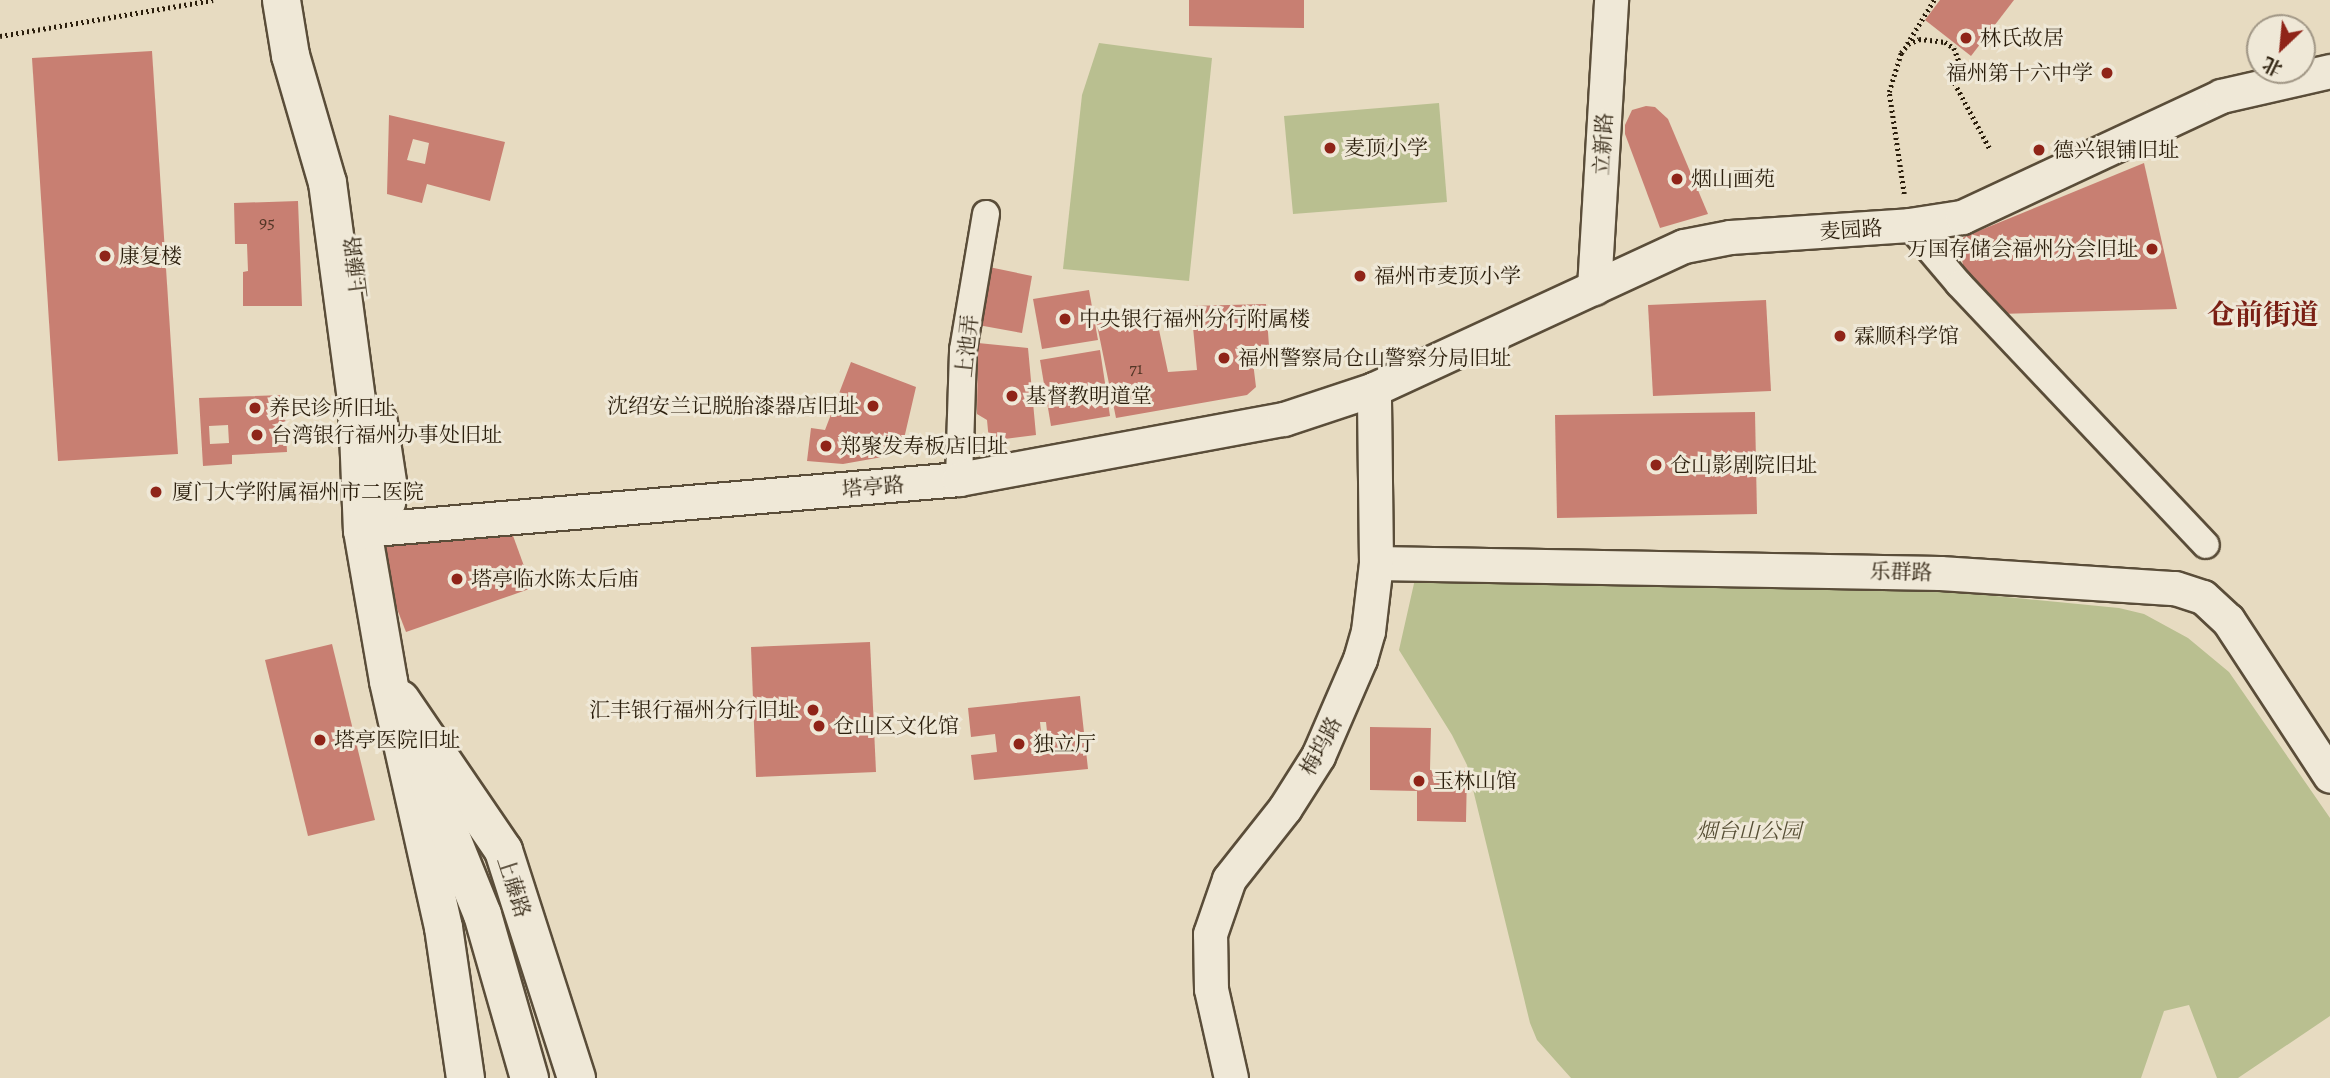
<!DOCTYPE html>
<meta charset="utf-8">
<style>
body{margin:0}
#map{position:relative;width:2330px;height:1078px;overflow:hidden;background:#e7dbc1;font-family:Alegreya,"Noto Serif SC",serif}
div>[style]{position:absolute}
.green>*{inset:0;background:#b9bf90}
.building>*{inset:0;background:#c87f72}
.path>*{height:4.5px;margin-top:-2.25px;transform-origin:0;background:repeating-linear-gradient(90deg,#2b1e0c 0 2px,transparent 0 5.5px)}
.roads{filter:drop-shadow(2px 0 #5a4d39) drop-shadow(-2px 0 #5a4d39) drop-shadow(0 2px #5a4d39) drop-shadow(0 -2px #5a4d39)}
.minor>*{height:26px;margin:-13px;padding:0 13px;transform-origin:13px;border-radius:13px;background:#efe8d7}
.tertiary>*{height:33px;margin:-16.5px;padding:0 16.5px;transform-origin:16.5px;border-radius:16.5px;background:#efe8d7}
.secondary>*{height:37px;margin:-18.5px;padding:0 18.5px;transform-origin:18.5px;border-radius:18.5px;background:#efe8d7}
.dots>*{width:19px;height:19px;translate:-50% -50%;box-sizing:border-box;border:4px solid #efe8d7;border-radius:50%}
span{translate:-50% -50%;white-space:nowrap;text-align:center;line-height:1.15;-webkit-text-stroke:6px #efe8d7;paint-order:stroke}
.number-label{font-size:18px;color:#523626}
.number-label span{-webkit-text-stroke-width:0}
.poi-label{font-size:21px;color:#2b1e0c}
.left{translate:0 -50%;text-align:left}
.right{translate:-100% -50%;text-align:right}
.street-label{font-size:21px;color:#2b1e0c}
.park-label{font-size:21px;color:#564e34;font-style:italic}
.district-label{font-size:28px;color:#7a1f14;font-weight:700}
.north{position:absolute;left:2246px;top:14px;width:70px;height:70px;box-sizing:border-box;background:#efe8d7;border:2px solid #a19786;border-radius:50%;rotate:206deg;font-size:19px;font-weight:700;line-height:28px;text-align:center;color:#2b1e0c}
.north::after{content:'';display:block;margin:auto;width:24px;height:32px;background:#8f2418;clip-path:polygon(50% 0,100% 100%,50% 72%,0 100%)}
</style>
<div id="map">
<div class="green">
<i style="clip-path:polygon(1099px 43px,1212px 58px,1189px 281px,1063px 269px,1082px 95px)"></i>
<i style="clip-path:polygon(1439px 103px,1447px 202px,1293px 214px,1284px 116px)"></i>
<i style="clip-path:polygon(1415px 579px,1736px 583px,1944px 591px,2119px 608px,2144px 614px,2188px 638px,2229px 672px,2330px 818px,2330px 1016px,2238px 1078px,2217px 1078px,2189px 1005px,2164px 1011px,2141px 1078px,1571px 1078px,1537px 1040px,1530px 1023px,1467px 765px,1452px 735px,1399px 650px)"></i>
</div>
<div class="building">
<i style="clip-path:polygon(1189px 0,1304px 0,1304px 28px,1189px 26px)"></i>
<i style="clip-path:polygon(1940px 0,2014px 0,1971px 56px,1925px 20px)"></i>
<i style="clip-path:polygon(152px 51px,178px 454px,58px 461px,32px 58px)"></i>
<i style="clip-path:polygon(1646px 106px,1655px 107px,1668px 119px,1708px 214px,1660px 228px,1625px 134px,1625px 125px,1632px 110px)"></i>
<i style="clip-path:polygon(evenodd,389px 115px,505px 142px,490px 201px,427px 184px,422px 203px,387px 194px,389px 115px,413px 139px,429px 143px,425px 164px,407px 160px,413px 139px)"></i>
<i style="clip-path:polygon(2144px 163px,2177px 309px,1999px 314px,1965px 279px,1959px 239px)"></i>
<i style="clip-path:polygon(298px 201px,302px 306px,243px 306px,243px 272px,248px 271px,247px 244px,235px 244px,234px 203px)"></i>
<i style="clip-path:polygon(989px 267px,1032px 276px,1022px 333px,978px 325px)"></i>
<i style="clip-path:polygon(1089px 290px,1098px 340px,1042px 349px,1033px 299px)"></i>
<i style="clip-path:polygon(1766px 300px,1771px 391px,1653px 396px,1648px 305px)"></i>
<i style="clip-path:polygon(1266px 304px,1269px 346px,1251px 346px,1256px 387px,1247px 395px,1116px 418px,1096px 320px,1115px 316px,1115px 329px,1158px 325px,1168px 372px,1197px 370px,1191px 306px)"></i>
<i style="clip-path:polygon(978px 343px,1028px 348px,1036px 435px,989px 441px,987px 420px,977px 414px)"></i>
<i style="clip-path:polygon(1100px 350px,1110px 416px,1051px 426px,1040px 360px)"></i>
<i style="clip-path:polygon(851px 362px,916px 387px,903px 443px,891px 443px,888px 456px,843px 464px,807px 461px,811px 428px,825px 430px)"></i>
<i style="clip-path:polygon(evenodd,284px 395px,287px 452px,232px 455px,232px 464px,203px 466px,199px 398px,284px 395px,228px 425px,229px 443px,210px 444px,209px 426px,228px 425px)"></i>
<i style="clip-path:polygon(1755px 412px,1757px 514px,1557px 518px,1555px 415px)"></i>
<i style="clip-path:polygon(512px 533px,532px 588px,406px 632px,382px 570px,386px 545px)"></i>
<i style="clip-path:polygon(870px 642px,876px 772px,756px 777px,751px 647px)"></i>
<i style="clip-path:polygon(332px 644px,375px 820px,308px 836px,265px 660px)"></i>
<i style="clip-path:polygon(evenodd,1080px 696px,1088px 769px,974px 780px,971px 755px,997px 752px,995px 734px,971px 737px,968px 708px,1080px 696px,1040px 722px,1046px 722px,1049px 750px,1043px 751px,1040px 722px)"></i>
<i style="clip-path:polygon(1370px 727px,1431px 728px,1430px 770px,1467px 771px,1466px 822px,1417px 821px,1417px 791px,1370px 790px)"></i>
</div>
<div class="path">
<i style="left:0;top:36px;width:216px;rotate:-9.6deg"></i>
<i style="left:1907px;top:44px;width:52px;rotate:-58.5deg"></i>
<i style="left:1904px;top:194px;width:103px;rotate:-98.4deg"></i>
<i style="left:1889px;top:92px;width:41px;rotate:-72.9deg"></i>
<i style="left:1901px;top:53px;width:11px;rotate:-52deg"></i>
<i style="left:1908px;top:44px;width:12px;rotate:-24deg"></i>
<i style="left:1919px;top:39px;width:11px;rotate:5deg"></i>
<i style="left:1930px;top:40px;width:15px;rotate:8deg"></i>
<i style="left:1945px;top:42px;width:11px;rotate:34deg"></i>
<i style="left:1954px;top:48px;width:14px;rotate:69deg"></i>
<i style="left:1959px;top:61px;width:18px;rotate:112deg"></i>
<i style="left:1952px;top:78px;width:81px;rotate:61.8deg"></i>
</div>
<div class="roads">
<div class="minor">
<i style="left:1909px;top:225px;width:77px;rotate:49.7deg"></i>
<i style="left:1959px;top:284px;width:359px;rotate:46.6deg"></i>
<i style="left:959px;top:479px;width:129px;rotate:-88.2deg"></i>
<i style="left:963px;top:350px;width:138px;rotate:-80.4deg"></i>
</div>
<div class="tertiary">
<i style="left:1594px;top:288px;width:289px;rotate:-86.6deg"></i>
<i style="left:362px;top:530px;width:599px;rotate:-4.88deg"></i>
<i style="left:959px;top:479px;width:330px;rotate:-10.5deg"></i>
<i style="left:1284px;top:419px;width:95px;rotate:-18.4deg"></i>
<i style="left:1374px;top:389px;width:341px;rotate:-24.8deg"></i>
<i style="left:1684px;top:246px;width:47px;rotate:-11.1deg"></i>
<i style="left:1730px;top:237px;width:179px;rotate:-3.8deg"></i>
<i style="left:1909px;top:225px;width:54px;rotate:-8.6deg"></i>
<i style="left:1962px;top:217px;width:286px;rotate:-25deg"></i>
<i style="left:2221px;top:96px;width:112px;rotate:-12.9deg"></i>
<i style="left:1376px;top:563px;width:564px;rotate:1.02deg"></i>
<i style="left:1940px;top:573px;width:235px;rotate:3.7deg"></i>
<i style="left:2175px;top:588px;width:29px;rotate:18deg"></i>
<i style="left:2203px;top:597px;width:34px;rotate:43deg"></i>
<i style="left:2228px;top:620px;width:186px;rotate:56.8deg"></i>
<i style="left:1231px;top:1078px;width:91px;rotate:-102.7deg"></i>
<i style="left:1211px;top:989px;width:55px;rotate:-91deg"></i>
<i style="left:1210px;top:934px;width:58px;rotate:-70.9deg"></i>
<i style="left:1229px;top:879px;width:90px;rotate:-51.7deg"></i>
<i style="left:1285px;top:808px;width:62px;rotate:-57.6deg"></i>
<i style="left:1318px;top:756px;width:106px;rotate:-66.6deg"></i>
<i style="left:1360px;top:659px;width:29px;rotate:-74deg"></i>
<i style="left:1368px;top:631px;width:68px;rotate:-83.3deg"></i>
<i style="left:1376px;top:563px;width:174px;rotate:-90.7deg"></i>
</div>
<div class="secondary">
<i style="left:281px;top:0;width:56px;rotate:80.7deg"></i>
<i style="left:290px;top:55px;width:132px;rotate:73.8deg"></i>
<i style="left:327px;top:182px;width:227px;rotate:82.4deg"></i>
<i style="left:357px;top:407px;width:123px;rotate:87.7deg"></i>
<i style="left:362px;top:530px;width:153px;rotate:80.2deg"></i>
<i style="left:388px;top:681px;width:252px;rotate:77.4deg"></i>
<i style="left:443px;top:927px;width:153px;rotate:81.7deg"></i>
<i style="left:362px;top:530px;width:38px;rotate:-50deg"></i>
<i style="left:386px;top:501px;width:13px;rotate:-81deg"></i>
<i style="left:388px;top:488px;width:67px;rotate:-98.6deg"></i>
<i style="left:400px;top:699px;width:183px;rotate:55.7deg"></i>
<i style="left:503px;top:850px;width:239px;rotate:72.2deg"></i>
<i style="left:429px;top:783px;width:141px;rotate:68deg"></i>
<i style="left:482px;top:914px;width:171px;rotate:74deg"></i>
</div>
</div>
<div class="dots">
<i style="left:1966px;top:38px;background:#8f2418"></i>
<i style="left:2107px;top:73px;background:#8f2418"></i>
<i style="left:1330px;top:148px;background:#8f2418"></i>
<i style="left:2039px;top:150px;background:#8f2418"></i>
<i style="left:1677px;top:179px;background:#8f2418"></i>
<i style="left:2152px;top:249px;background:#8f2418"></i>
<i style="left:105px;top:256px;background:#8f2418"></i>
<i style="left:1360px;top:276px;background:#8f2418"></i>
<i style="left:1065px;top:319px;background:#8f2418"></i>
<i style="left:1840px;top:336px;background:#8f2418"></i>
<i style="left:1224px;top:358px;background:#8f2418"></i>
<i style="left:1012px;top:396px;background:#8f2418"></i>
<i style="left:873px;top:406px;background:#8f2418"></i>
<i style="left:255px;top:408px;background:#8f2418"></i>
<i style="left:257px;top:435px;background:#8f2418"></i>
<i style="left:826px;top:446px;background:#8f2418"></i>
<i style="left:1656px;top:465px;background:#8f2418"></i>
<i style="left:156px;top:492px;background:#8f2418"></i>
<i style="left:457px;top:579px;background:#8f2418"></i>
<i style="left:813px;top:710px;background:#8f2418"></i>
<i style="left:819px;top:726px;background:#8f2418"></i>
<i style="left:320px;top:740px;background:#8f2418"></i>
<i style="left:1019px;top:744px;background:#8f2418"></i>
<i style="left:1419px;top:781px;background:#8f2418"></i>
</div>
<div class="number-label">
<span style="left:267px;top:222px">95</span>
<span style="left:1136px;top:368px">71</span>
</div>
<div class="poi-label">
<span class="left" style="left:1980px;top:38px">林氏故居</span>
<span class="right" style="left:2093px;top:73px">福州第十六中学</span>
<span class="left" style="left:1344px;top:148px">麦顶小学</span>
<span class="left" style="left:2053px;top:150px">德兴银铺旧址</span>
<span class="left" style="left:1691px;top:179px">烟山画苑</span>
<span class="right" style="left:2138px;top:249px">万国存储会福州分会旧址</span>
<span class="left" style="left:119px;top:256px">康复楼</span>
<span class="left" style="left:1374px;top:276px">福州市麦顶小学</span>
<span class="left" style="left:1079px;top:319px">中央银行福州分行附属楼</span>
<span class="left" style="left:1854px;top:336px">霖顺科学馆</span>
<span class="left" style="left:1238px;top:358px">福州警察局仓山警察分局旧址</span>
<span class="left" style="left:1026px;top:396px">基督教明道堂</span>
<span class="right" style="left:859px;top:406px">沈绍安兰记脱胎漆器店旧址</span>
<span class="left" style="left:269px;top:408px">养民诊所旧址</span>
<span class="left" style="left:271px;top:435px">台湾银行福州办事处旧址</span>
<span class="left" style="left:840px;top:446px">郑聚发寿板店旧址</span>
<span class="left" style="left:1670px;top:465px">仓山影剧院旧址</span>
<span class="left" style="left:172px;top:492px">厦门大学附属福州市二医院</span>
<span class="left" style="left:471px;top:579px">塔亭临水陈太后庙</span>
<span class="right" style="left:799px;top:710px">汇丰银行福州分行旧址</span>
<span class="left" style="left:833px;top:726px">仓山区文化馆</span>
<span class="left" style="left:334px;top:740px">塔亭医院旧址</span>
<span class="left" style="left:1033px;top:744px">独立厅</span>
<span class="left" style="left:1433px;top:781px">玉林山馆</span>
</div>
<div class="street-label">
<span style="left:1603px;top:144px;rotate:-87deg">立新路</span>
<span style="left:1851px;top:230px;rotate:-4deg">麦园路</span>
<span style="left:356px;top:267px;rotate:-97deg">上藤路</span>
<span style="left:967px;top:346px;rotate:-84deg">上池弄</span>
<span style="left:873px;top:487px;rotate:-5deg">塔亭路</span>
<span style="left:1901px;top:572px;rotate:1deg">乐群路</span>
<span style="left:1321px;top:746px;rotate:-62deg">梅坞路</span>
<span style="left:514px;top:887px;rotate:72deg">上藤路</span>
</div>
<div class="park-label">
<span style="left:1749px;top:831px">烟台山公园</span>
</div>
<div class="district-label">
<span style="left:2263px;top:315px">仓前街道</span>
</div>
<div class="north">北</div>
</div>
